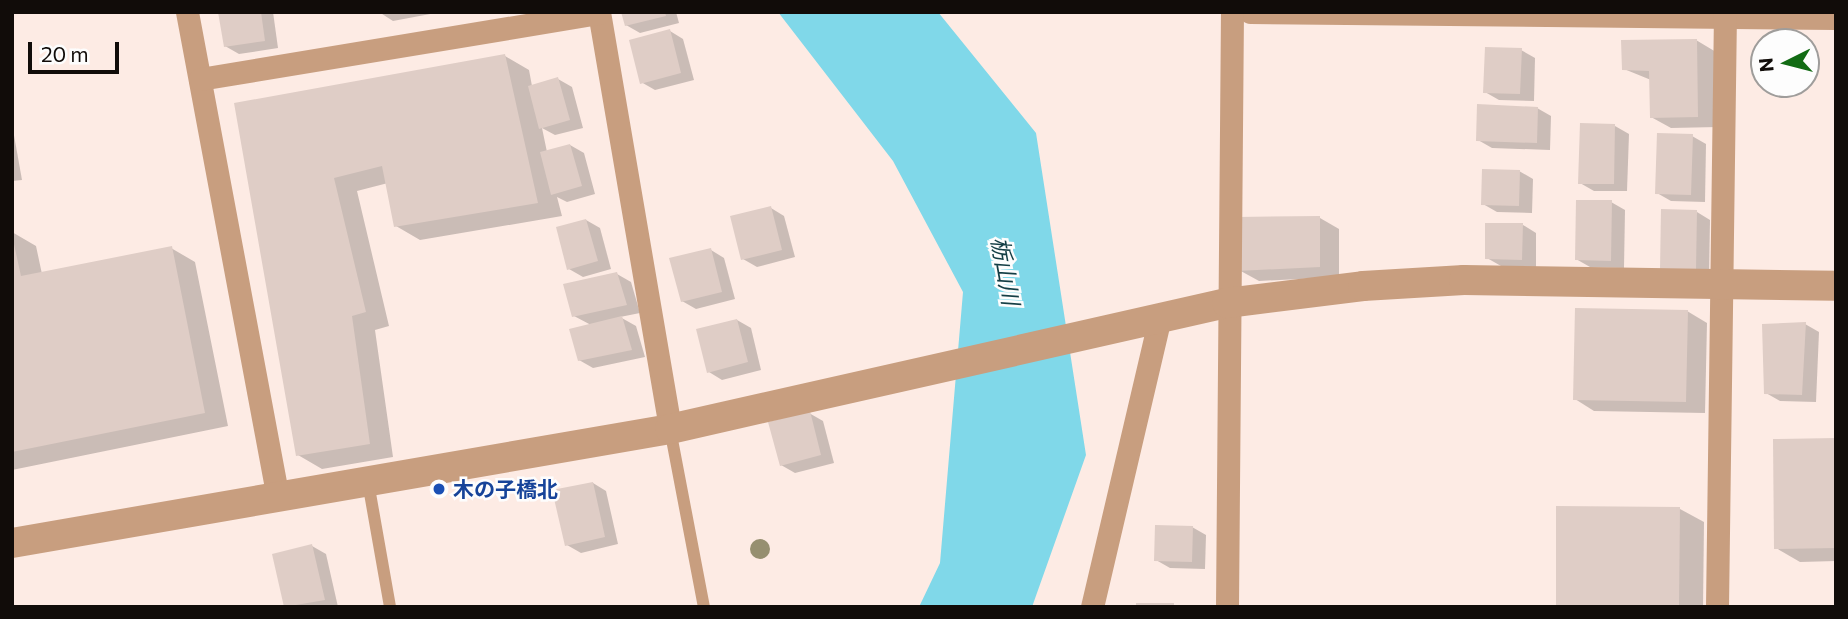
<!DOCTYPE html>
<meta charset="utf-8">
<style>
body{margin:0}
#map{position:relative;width:1848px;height:619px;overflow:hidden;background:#fdebe4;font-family:Commissioner,"Noto Sans JP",sans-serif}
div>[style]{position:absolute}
.water>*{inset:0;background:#80d8e9}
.shadow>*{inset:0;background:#0003}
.building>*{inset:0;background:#dfcdc6}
.service>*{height:12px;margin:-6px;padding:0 6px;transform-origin:6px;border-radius:6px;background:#c89e7f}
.minor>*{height:23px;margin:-11.5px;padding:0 11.5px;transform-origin:11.5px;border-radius:11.5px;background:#c89e7f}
.tertiary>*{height:30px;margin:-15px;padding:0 15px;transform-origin:15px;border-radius:15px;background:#c89e7f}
.trees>*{width:20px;height:20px;margin:-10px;border-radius:50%;background:#968f70}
.dots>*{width:19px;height:19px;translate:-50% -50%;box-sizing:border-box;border:4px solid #fdfdfd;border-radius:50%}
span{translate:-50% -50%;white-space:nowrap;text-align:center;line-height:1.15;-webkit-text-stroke:5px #fdfdfd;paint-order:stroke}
.transit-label{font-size:21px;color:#164399;font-weight:700}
.left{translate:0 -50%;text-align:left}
.water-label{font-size:23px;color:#143e45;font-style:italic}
.frame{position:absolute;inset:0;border:14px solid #110c09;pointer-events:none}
.north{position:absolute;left:1750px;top:28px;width:70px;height:70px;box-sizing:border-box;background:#fdfdfd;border:2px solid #9f9d9b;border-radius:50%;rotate:264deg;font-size:19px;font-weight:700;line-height:28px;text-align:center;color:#110c09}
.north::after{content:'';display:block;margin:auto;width:24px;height:32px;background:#126b14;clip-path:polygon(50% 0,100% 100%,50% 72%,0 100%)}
.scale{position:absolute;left:28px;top:42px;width:91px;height:32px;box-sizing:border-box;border:4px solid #110c09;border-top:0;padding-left:9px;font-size:21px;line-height:24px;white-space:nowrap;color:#110c09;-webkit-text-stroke:5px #fdfdfd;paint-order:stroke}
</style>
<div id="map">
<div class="water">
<i style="clip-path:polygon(778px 12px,938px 12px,1036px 133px,1086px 455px,1032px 607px,919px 607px,940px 563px,963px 292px,893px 161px)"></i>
</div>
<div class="shadow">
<i style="clip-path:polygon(220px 12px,273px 12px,278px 48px,239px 54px,225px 46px)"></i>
<i style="clip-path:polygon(379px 12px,441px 12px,393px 21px)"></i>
<i style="clip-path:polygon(623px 12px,676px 12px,679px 23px,640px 33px,626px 25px)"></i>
<i style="clip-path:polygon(670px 31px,683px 39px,694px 80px,655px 90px,641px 82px)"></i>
<i style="clip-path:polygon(1696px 40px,1716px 52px,1718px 127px,1671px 128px,1651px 117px,1651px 80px,1624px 69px)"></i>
<i style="clip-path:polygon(1521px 50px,1535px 58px,1534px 101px,1499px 100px,1485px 92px)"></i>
<i style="clip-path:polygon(505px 56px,529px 70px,532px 86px,558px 79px,572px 87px,583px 128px,555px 135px,542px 128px,547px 152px,570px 145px,584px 153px,595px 194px,567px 202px,557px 197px,562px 216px,420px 240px,396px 226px,388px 183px,357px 191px,389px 326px,375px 330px,393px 457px,322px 469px,298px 455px,236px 104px)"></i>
<i style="clip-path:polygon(1537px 108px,1551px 116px,1550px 150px,1492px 148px,1478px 140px)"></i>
<i style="clip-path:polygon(12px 124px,22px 180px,12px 181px)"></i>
<i style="clip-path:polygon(1615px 126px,1629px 134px,1627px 191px,1594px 191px,1580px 183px)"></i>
<i style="clip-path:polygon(1692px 136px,1706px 144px,1705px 202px,1671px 201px,1657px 193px)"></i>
<i style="clip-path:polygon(1519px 171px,1533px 179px,1532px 213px,1497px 212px,1483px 204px)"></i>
<i style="clip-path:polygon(1611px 202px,1625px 210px,1624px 268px,1590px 267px,1576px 259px)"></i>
<i style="clip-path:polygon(771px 208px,784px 216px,795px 257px,757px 267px,743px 259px)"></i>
<i style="clip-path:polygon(1697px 212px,1710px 220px,1709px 277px,1675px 277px)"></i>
<i style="clip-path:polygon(1320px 218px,1339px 229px,1339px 277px,1259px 281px,1239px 270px)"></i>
<i style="clip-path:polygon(586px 220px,600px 228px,611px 269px,583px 277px,569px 269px)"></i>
<i style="clip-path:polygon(1523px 225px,1536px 233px,1536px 267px,1501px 266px,1487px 258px)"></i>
<i style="clip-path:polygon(12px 232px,36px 246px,42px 274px,171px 248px,195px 262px,228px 426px,12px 470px)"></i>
<i style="clip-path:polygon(711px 250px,724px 258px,735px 299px,696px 309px,682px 301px)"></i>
<i style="clip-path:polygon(617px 274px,631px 282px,640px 313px,620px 317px,636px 326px,645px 357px,593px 368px,579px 360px,591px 325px,574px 316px)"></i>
<i style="clip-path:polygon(1687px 311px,1707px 323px,1705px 413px,1594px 411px,1575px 399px)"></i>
<i style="clip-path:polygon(737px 320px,751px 328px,761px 370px,722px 380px,709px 372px)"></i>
<i style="clip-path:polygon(1805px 324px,1819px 332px,1816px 402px,1780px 401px,1766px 393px)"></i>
<i style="clip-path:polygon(809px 413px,823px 421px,834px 463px,795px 473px,781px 465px)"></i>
<i style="clip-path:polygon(1836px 440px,1836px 561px,1800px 562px,1776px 548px)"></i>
<i style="clip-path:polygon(593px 483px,606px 491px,618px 544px,581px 553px,567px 545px)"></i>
<i style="clip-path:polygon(1680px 509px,1704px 522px,1703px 607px,1558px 607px)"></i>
<i style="clip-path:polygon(1192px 527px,1206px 535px,1205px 569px,1170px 568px,1156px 560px)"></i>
<i style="clip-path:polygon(312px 546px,326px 554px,338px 607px,286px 607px,274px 555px)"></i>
</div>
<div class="building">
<i style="clip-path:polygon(218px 12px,261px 12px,265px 41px,224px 47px)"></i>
<i style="clip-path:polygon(621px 12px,665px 12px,666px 16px,625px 26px)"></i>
<i style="clip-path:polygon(670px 29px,681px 73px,640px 84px,629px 40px)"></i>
<i style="clip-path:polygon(1697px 39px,1698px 117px,1650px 118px,1649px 71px,1622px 70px,1621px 40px)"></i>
<i style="clip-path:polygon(1485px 47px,1522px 48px,1520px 94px,1483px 93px)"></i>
<i style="clip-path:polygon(505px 54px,538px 203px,394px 227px,382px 166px,334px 178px,366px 312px,352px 316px,370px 444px,296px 456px,234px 103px)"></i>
<i style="clip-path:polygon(558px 77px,570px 120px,539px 129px,528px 86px)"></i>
<i style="clip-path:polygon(1477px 104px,1538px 107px,1537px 143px,1476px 141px)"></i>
<i style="clip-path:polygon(1580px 123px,1615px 124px,1614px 184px,1578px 184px)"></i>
<i style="clip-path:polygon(1657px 133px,1693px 134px,1691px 195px,1655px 194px)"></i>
<i style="clip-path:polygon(570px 144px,582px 186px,551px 195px,540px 152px)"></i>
<i style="clip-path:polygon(1482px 169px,1520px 170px,1519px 206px,1481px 205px)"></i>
<i style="clip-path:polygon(1576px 200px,1612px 200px,1611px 261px,1575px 260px)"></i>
<i style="clip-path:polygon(771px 206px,782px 250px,741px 260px,730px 216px)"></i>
<i style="clip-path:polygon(1661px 209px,1697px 210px,1696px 270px,1660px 270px)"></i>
<i style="clip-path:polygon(1320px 216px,1320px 267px,1237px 271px,1237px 217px)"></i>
<i style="clip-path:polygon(586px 219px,598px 261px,567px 270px,556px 227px)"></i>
<i style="clip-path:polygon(1485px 223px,1523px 223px,1522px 260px,1485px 259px)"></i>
<i style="clip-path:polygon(12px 235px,21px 276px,172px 246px,205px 413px,12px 452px)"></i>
<i style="clip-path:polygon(711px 248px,722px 292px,681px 302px,669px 258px)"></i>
<i style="clip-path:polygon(617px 272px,627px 305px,572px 317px,563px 284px)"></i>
<i style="clip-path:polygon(1575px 308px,1688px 310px,1686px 402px,1573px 400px)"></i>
<i style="clip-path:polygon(622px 316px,632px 350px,578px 361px,569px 329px)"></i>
<i style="clip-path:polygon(737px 319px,748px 362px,707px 373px,696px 329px)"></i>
<i style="clip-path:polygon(1806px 322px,1802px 395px,1764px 394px,1762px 324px)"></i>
<i style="clip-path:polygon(810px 411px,821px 455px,780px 466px,768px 422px)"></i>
<i style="clip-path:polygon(1836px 438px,1836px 548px,1774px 549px,1773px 439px)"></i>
<i style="clip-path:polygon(593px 482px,605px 537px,565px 546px,552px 490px)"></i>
<i style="clip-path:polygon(1556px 506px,1680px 507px,1679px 607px,1556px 607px)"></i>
<i style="clip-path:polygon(1155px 525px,1193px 526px,1192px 562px,1154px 561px)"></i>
<i style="clip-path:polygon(312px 544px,325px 600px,284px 607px,272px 554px)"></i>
<i style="clip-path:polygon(1136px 603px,1174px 603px,1174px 607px,1136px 607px)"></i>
</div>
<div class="service">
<i style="left:670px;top:429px;width:181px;rotate:79.2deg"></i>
<i style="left:368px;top:482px;width:127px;rotate:80deg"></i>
</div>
<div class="minor">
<i style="left:187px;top:12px;width:493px;rotate:79.4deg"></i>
<i style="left:599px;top:12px;width:423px;rotate:80.3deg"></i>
<i style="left:1250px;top:12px;width:586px;rotate:0.59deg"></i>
<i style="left:200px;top:79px;width:404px;rotate:-9.4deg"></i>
<i style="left:1092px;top:607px;width:298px;rotate:-76.8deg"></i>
<i style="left:1227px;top:607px;width:595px;rotate:-89.52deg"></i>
<i style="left:1717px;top:607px;width:595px;rotate:-89.23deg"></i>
</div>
<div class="tertiary">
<i style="left:12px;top:543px;width:668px;rotate:-9.83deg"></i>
<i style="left:670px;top:429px;width:571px;rotate:-12.75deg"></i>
<i style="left:1227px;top:303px;width:137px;rotate:-7.1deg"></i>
<i style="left:1363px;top:286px;width:101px;rotate:-3.4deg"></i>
<i style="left:1464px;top:280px;width:372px;rotate:0.9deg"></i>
</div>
<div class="trees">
<i style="left:760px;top:549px"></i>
</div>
<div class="dots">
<i style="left:439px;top:489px;background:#1a4fb4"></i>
</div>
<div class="transit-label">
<span class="left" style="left:453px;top:489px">木の子橋北</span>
</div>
<div class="water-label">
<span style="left:1006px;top:271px;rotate:80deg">栃山川</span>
</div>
<div class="frame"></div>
<div class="north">N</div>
<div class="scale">20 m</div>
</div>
